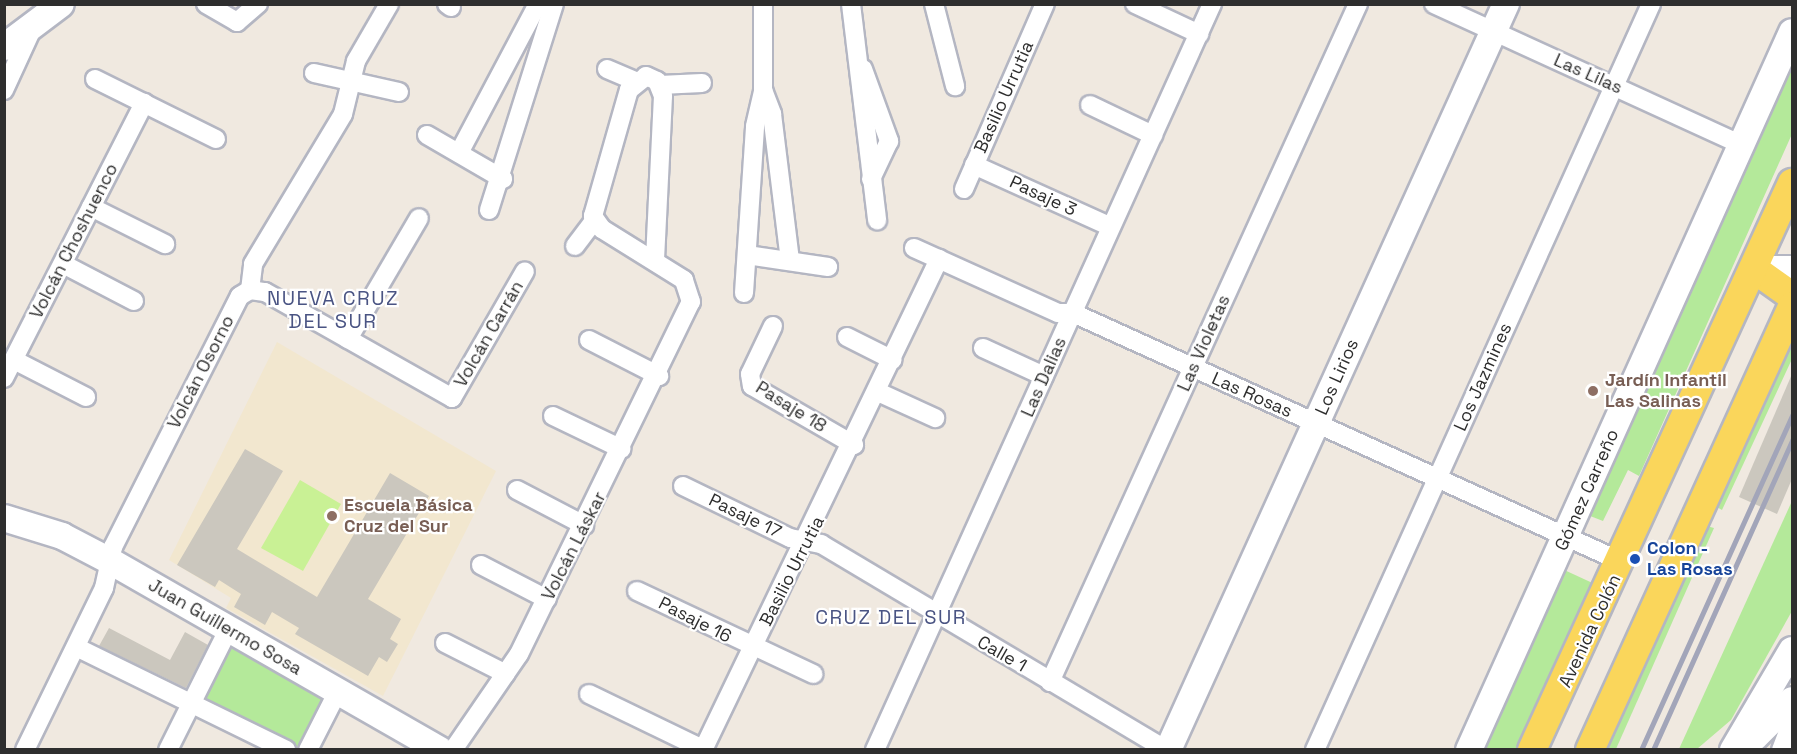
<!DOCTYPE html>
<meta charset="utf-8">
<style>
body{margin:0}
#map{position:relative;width:1797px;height:754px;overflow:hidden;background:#f0e9e0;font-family:"Space Grotesk",sans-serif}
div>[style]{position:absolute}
.education>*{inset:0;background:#f2e7cf}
.green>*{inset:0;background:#b4e99a}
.pitch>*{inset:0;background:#c9f195}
.building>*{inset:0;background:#cbc7be}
.roads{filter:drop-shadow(2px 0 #b4b6c2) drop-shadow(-2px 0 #b4b6c2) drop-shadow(0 2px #b4b6c2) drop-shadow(0 -2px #b4b6c2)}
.street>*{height:18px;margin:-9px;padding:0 9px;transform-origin:9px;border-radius:9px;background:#fff}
.secondary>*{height:26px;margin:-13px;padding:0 13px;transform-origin:13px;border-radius:13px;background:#fff}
.primary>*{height:28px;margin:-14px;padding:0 14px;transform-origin:14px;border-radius:14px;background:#fad65b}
.rail>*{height:4.5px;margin:-2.25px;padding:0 2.25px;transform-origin:2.25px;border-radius:2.25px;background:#a2a5b9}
.dots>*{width:16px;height:16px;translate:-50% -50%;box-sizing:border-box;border:3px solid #fff;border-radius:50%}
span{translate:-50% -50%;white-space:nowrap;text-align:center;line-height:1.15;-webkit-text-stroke:4.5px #fff;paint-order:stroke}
.street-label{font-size:18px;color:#2e2e2e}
.education-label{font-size:18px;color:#785e54;font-weight:700}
.left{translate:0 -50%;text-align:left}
.transit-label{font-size:18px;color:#164399;font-weight:700}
.neighbourhood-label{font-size:20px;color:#4a5483;letter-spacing:1.5px}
.frame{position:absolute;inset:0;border:6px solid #2e2e2e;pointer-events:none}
</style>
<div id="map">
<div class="education">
<i style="clip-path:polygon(277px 342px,496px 471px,383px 696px,226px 608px,231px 598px,169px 560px)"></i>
</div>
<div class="green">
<i style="clip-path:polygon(1792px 55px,1792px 134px,1639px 476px,1628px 470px,1603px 521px,1585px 514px)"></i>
<i style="clip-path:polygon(1792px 335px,1792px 359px,1722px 510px,1715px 506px)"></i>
<i style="clip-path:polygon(1792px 501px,1792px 611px,1731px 720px,1697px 749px,1679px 749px)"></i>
<i style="clip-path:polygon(1703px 525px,1714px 528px,1616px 749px,1598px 750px)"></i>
<i style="clip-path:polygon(1560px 568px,1599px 586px,1520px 749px,1481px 750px)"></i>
<i style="clip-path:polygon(230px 632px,333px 693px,303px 749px,196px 702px)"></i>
</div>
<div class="pitch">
<i style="clip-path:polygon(300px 480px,341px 504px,303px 571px,261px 548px)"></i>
</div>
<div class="building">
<i style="clip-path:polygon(1792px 374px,1792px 479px,1777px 514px,1739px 497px)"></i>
<i style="clip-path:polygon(245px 449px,283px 471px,237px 549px,317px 597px,390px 473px,429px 496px,368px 599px,401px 619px,390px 639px,398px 644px,387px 662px,379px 657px,368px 676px,295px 634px,299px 628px,272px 612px,265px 625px,234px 607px,241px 594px,219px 580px,215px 587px,177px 565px)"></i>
<i style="clip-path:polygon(109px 628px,170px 660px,185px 632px,208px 645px,186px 688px,99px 646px)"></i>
</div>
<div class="roads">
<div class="street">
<i style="left:206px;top:4px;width:36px;rotate:30deg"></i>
<i style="left:237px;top:22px;width:28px;rotate:-41deg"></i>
<i style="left:447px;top:4px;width:5px;rotate:37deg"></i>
<i style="left:851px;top:4px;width:218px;rotate:83.1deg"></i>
<i style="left:934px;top:4px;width:85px;rotate:75.6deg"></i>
<i style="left:1135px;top:4px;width:71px;rotate:25.1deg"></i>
<i style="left:1434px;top:4px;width:339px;rotate:24.6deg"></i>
<i style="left:607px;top:69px;width:30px;rotate:23deg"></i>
<i style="left:863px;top:69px;width:77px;rotate:70.1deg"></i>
<i style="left:889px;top:141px;width:42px;rotate:115.3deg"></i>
<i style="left:314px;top:73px;width:87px;rotate:12.6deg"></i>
<i style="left:95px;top:79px;width:135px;rotate:26.4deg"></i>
<i style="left:660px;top:85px;width:42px;rotate:-2.7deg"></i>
<i style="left:4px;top:90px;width:69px;rotate:-65.3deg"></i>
<i style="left:763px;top:90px;width:26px;rotate:69deg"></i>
<i style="left:772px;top:114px;width:148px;rotate:83deg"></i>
<i style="left:1090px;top:105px;width:70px;rotate:25.5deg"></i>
<i style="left:427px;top:135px;width:88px;rotate:30.1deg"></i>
<i style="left:459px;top:153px;width:169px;rotate:-62.1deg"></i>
<i style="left:974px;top:165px;width:150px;rotate:24.3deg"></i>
<i style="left:964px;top:189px;width:202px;rotate:-66.4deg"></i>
<i style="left:91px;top:207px;width:83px;rotate:26.6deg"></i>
<i style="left:489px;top:210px;width:216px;rotate:-72.5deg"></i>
<i style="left:575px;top:246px;width:31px;rotate:-53deg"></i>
<i style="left:914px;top:248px;width:158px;rotate:24.3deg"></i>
<i style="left:1058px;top:313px;width:15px"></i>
<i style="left:1073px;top:313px;width:603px;rotate:24.4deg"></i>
<i style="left:747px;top:255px;width:82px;rotate:8.4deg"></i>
<i style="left:63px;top:264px;width:80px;rotate:27.5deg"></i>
<i style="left:250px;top:290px;width:26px;rotate:-83deg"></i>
<i style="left:253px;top:264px;width:175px;rotate:-59deg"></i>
<i style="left:343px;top:114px;width:55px;rotate:-76.2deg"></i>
<i style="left:356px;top:61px;width:66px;rotate:-59.9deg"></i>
<i style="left:744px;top:293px;width:167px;rotate:-86.2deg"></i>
<i style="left:755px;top:126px;width:37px;rotate:-77deg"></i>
<i style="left:763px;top:90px;width:86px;rotate:-90deg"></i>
<i style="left:773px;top:326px;width:53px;rotate:115.6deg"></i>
<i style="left:750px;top:374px;width:12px;rotate:81deg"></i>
<i style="left:752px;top:386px;width:118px;rotate:30deg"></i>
<i style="left:847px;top:337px;width:51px;rotate:26.6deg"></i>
<i style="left:348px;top:339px;width:140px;rotate:-59.6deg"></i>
<i style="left:589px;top:340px;width:79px;rotate:27.2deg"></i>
<i style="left:983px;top:348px;width:67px;rotate:24.7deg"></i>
<i style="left:14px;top:360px;width:81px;rotate:27.2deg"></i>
<i style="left:4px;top:378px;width:309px;rotate:-63deg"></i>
<i style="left:878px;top:392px;width:63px;rotate:24.5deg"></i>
<i style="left:553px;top:416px;width:76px;rotate:25.6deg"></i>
<i style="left:683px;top:486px;width:119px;rotate:25.9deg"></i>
<i style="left:790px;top:538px;width:32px;rotate:11deg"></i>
<i style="left:821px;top:544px;width:402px;rotate:30.8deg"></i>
<i style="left:517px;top:490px;width:76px;rotate:27.6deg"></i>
<i style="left:481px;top:565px;width:74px;rotate:27.3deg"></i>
<i style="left:637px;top:591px;width:195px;rotate:25.2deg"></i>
<i style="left:445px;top:643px;width:68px;rotate:26.9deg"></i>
<i style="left:76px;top:647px;width:234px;rotate:26.1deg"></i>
<i style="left:1050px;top:682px;width:745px;rotate:-65.57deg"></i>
<i style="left:589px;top:694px;width:129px;rotate:25.8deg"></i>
<i style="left:25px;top:750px;width:180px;rotate:-64deg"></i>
<i style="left:104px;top:588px;width:42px;rotate:-77.6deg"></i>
<i style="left:113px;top:547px;width:281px;rotate:-63.2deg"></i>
<i style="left:240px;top:296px;width:12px;rotate:-31deg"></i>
<i style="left:250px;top:290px;width:15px;rotate:8deg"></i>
<i style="left:265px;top:292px;width:215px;rotate:29.5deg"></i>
<i style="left:452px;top:398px;width:146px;rotate:-60.1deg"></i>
<i style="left:168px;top:750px;width:136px;rotate:-63.4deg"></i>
<i style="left:308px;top:750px;width:66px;rotate:-63deg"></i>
<i style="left:453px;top:750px;width:116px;rotate:-55.5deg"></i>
<i style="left:519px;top:654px;width:392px;rotate:-64deg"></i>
<i style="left:691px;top:302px;width:23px;rotate:-108deg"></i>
<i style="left:684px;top:280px;width:97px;rotate:-148.1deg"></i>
<i style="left:602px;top:229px;width:16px;rotate:-125deg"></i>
<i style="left:593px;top:216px;width:131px;rotate:-74.1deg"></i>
<i style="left:629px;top:90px;width:22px;rotate:-39deg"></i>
<i style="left:646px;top:76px;width:12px;rotate:24deg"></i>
<i style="left:657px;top:81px;width:16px;rotate:68deg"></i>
<i style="left:663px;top:96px;width:165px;rotate:92.8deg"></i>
<i style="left:703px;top:750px;width:545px;rotate:-64.33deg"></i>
<i style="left:875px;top:750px;width:819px;rotate:-65.69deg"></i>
<i style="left:1315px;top:750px;width:818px;rotate:-65.75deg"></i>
<i style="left:1781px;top:750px;width:31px;rotate:-69deg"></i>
</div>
<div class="secondary">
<i style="left:4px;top:47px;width:71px;rotate:-37deg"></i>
<i style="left:1754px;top:269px;width:38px"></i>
<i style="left:4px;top:518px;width:61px;rotate:17.2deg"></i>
<i style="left:62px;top:536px;width:54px;rotate:27.5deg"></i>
<i style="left:110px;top:561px;width:380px;rotate:29.8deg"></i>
<i style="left:1755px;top:737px;width:52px;rotate:-45deg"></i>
<i style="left:1168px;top:750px;width:819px;rotate:-65.63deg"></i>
<i style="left:1469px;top:750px;width:787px;rotate:-65.78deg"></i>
<i style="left:1733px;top:750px;width:116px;rotate:-59.5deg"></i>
</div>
<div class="primary">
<i style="left:1754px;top:269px;width:47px;rotate:35.4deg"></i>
<i style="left:1532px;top:750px;width:624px;rotate:-65.37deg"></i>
<i style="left:1590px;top:750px;width:488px;rotate:-65.5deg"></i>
</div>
</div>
<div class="rail">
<i style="left:1641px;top:750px;width:367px;rotate:-65.7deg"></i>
<i style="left:1653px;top:750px;width:340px;rotate:-65.8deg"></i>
</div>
<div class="dots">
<i style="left:1593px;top:391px;background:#8d6e63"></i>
<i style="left:332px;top:516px;background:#8d6e63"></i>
<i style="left:1635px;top:559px;background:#1a4fb4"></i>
</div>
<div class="street-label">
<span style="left:1588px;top:74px;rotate:24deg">Las Lilas</span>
<span style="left:1004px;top:97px;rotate:-66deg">Basilio Urrutia</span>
<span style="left:1043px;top:196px;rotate:25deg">Pasaje 3</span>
<span style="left:74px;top:241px;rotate:-63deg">Volcán Choshuenco</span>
<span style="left:489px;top:334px;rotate:-60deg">Volcán Carrán</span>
<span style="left:1204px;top:343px;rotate:-66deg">Las Violetas</span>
<span style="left:201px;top:372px;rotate:-63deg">Volcán Osorno</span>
<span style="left:1044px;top:377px;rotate:-66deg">Las Dalias</span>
<span style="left:1337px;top:377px;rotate:-66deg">Los Lirios</span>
<span style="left:1483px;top:377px;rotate:-66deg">Los Jazmines</span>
<span style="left:1252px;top:395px;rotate:24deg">Las Rosas</span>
<span style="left:791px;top:407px;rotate:32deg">Pasaje 18</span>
<span style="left:1587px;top:490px;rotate:-66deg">Gómez Carreño</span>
<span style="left:745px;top:516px;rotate:26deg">Pasaje 17</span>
<span style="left:574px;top:546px;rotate:-63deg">Volcán Láskar</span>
<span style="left:792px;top:571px;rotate:-63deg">Basilio Urrutia</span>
<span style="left:695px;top:620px;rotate:27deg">Pasaje 16</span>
<span style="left:225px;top:627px;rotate:30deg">Juan Guillermo Sosa</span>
<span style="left:1590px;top:631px;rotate:-65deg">Avenida Colón</span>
<span style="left:1002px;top:654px;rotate:30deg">Calle 1</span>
</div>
<div class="education-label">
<span class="left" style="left:1605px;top:391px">Jardín Infantil<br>Las Salinas</span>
<span class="left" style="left:344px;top:516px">Escuela Básica<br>Cruz del Sur</span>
</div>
<div class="transit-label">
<span class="left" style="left:1647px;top:559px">Colon -<br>Las Rosas</span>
</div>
<div class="neighbourhood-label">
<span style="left:333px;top:310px">NUEVA CRUZ<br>DEL SUR</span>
<span style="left:891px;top:617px">CRUZ DEL SUR</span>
</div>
<div class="frame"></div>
</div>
